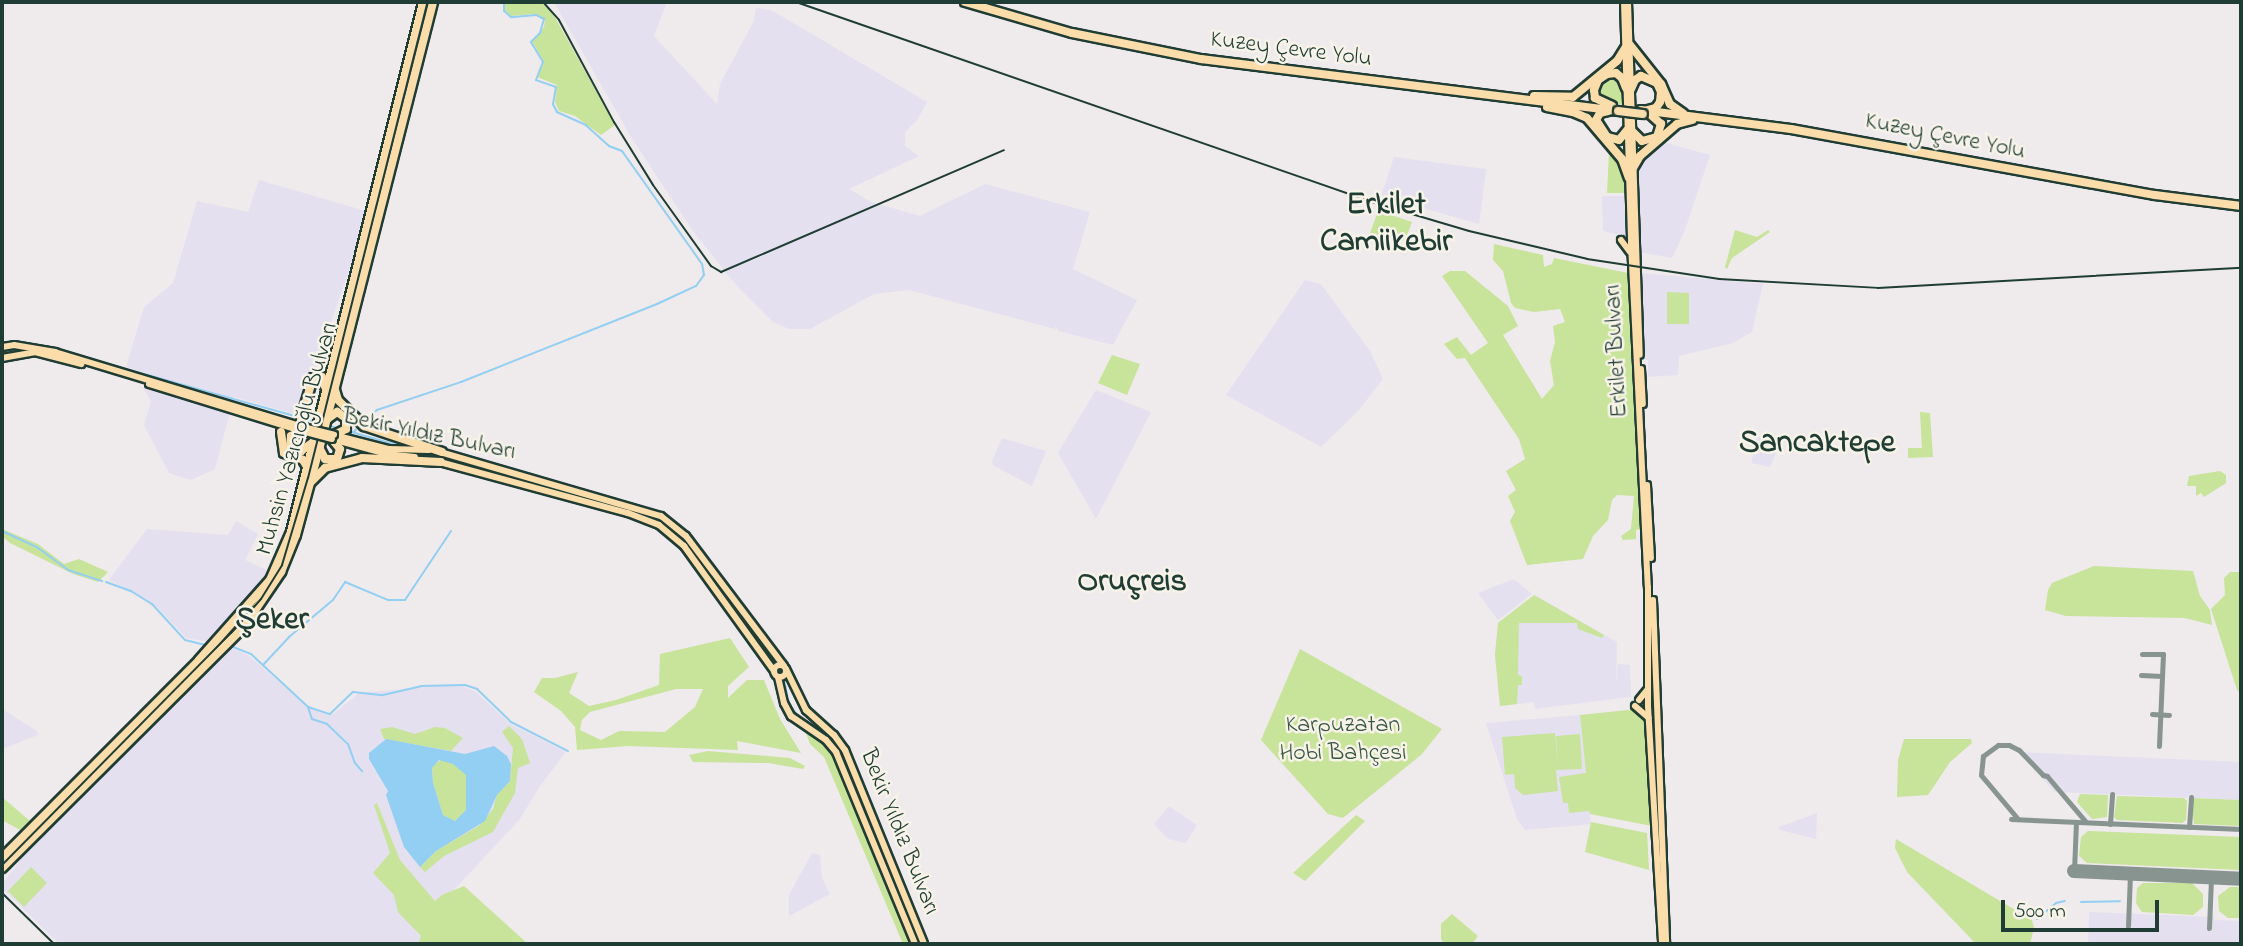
<!DOCTYPE html>
<meta charset="utf-8">
<style>
body{margin:0}
#map{position:relative;width:2243px;height:946px;overflow:hidden;background:#efeaec;font-family:"Indie Flower",sans-serif}
div>[style]{position:absolute}
.built>*{inset:0;background:#e5e0f0}
.green>*{inset:0;background:#c8e39a}
.water>*{inset:0;background:#92cff2}
.stream>*{height:2px;margin:-1px;padding:0 1px;transform-origin:1px;border-radius:1px;background:#92cff2}
.taxiway>*{height:5px;margin:-2.5px;padding:0 2.5px;transform-origin:2.5px;border-radius:2.5px;background:#879490}
.runway>*{height:14px;margin:-7px;padding:0 7px;transform-origin:7px;border-radius:7px;background:#879490}
.roads{filter:drop-shadow(2px 0 #1f3d34) drop-shadow(-2px 0 #1f3d34) drop-shadow(0 2px #1f3d34) drop-shadow(0 -2px #1f3d34)}
.major>*{height:6px;margin:-3px;padding:0 3px;transform-origin:3px;border-radius:3px;background:#faddab}
.major>.ring{margin:-3px;padding:0;box-sizing:content-box;background:none;border:6px solid #faddab;border-radius:50%}
.highway>*{height:8px;margin:-4px;padding:0 4px;transform-origin:4px;border-radius:4px;background:#faddab}
.tram>*{height:2px;margin:-1px;padding:0 1px;transform-origin:1px;border-radius:1px;background:#1f3d34}
.rail>*{height:2px;margin:-1px;padding:0 1px;transform-origin:1px;border-radius:1px;background:#1f3d34}
.bridges{filter:drop-shadow(2px 0 #1f3d34) drop-shadow(-2px 0 #1f3d34) drop-shadow(0 2px #1f3d34) drop-shadow(0 -2px #1f3d34)}
.major-bridge>*{height:6px;margin:-3px;padding:0 3px;transform-origin:3px;border-radius:3px;background:#faddab}
.highway-bridge>*{height:8px;margin:-4px;padding:0 4px;transform-origin:4px;border-radius:4px;background:#faddab}
span{translate:-50% -50%;white-space:nowrap;text-align:center;line-height:1.15;-webkit-text-stroke:5px #f7f3e8;paint-order:stroke}
.street-label{font-size:24px;color:#1f3d34}
.park-label{font-size:24px;color:#385643}
.district-label{font-size:32px;color:#1f3d34;font-weight:700}
.frame{position:absolute;inset:0;border:4px solid #1f3d34;pointer-events:none}
.scale{position:absolute;left:2001px;top:900px;width:158px;height:32px;box-sizing:border-box;border:4px solid #1f3d34;border-top:0;padding-left:9px;font-size:21px;line-height:24px;white-space:nowrap;color:#1f3d34;-webkit-text-stroke:5px #f7f3e8;paint-order:stroke}
</style>
<div id="map">
<div class="built">
<i style="clip-path:polygon(554px 2px,667px 2px,654px 36px,717px 104px,720px 84px,754px 21px,756px 8px,759px 8px,773px 11px,927px 102px,917px 120px,905px 132px,905px 146px,919px 156px,849px 189px,871px 202px,920px 216px,985px 184px,1090px 212px,1073px 269px,1137px 300px,1113px 345px,1058px 331px,1056px 326px,1055px 329px,909px 290px,874px 294px,810px 329px,789px 329px,773px 322px,736px 285px,693px 231px,631px 137px)"></i>
<i style="clip-path:polygon(1663px 142px,1710px 155px,1685px 230px,1672px 258px,1639px 252px,1637px 167px,1640px 161px)"></i>
<i style="clip-path:polygon(1394px 157px,1486px 169px,1479px 224px,1381px 196px)"></i>
<i style="clip-path:polygon(259px 180px,369px 212px,299px 415px,234px 397px,215px 469px,191px 480px,169px 473px,144px 425px,151px 402px,144px 389px,146px 373px,126px 367px,144px 307px,173px 283px,197px 201px,248px 212px)"></i>
<i style="clip-path:polygon(1602px 196px,1631px 196px,1634px 238px,1603px 231px)"></i>
<i style="clip-path:polygon(1641px 273px,1763px 284px,1752px 332px,1733px 343px,1679px 356px,1678px 375px,1648px 377px,1648px 360px,1643px 359px)"></i>
<i style="clip-path:polygon(1305px 280px,1321px 284px,1370px 351px,1383px 379px,1358px 411px,1321px 447px,1226px 395px)"></i>
<i style="clip-path:polygon(1096px 390px,1151px 412px,1096px 519px,1058px 453px)"></i>
<i style="clip-path:polygon(1754px 433px,1779px 446px,1770px 467px,1752px 463px)"></i>
<i style="clip-path:polygon(1002px 438px,1046px 451px,1032px 486px,994px 466px,992px 462px)"></i>
<i style="clip-path:polygon(236px 521px,258px 534px,245px 560px,271px 572px,247px 606px,209px 642px,186px 638px,157px 607px,109px 580px,147px 529px,228px 535px)"></i>
<i style="clip-path:polygon(1514px 579px,1532px 594px,1498px 620px,1478px 593px)"></i>
<i style="clip-path:polygon(1534px 595px,1617px 642px,1616px 685px,1618px 664px,1630px 665px,1631px 697px,1535px 709px,1534px 702px,1500px 706px,1495px 655px,1498px 623px)"></i>
<i style="clip-path:polygon(230px 648px,248px 655px,309px 708px,332px 715px,359px 693px,458px 684px,476px 692px,512px 725px,566px 752px,540px 786px,520px 819px,454px 890px,418px 944px,59px 944px,2px 888px,2px 884px,45px 828px)"></i>
<i style="clip-path:polygon(2px 709px,37px 731px,38px 735px,2px 749px)"></i>
<i style="clip-path:polygon(1580px 715px,1591px 824px,1525px 830px,1517px 819px,1486px 723px)"></i>
<i style="clip-path:polygon(2018px 752px,2241px 762px,2241px 800px,2055px 792px)"></i>
<i style="clip-path:polygon(1169px 806px,1197px 825px,1186px 843px,1168px 839px,1154px 824px)"></i>
<i style="clip-path:polygon(1817px 813px,1816px 839px,1780px 830px,1779px 827px)"></i>
<i style="clip-path:polygon(812px 853px,820px 855px,822px 878px,830px 894px,789px 916px,789px 895px)"></i>
<i style="clip-path:polygon(2089px 912px,2214px 917px,2214px 920px,2241px 921px,2241px 944px,2088px 944px)"></i>
</div>
<div class="green">
<i style="clip-path:polygon(504px 2px,540px 2px,552px 12px,615px 125px,601px 135px,575px 116px,559px 111px,555px 102px,557px 85px,537px 77px,544px 62px,532px 41px,544px 27px,545px 19px,535px 14px,511px 16px,505px 10px)"></i>
<i style="clip-path:polygon(1612px 74px,1622px 82px,1624px 105px,1600px 101px,1597px 84px)"></i>
<i style="clip-path:polygon(1606px 142px,1621px 160px,1626px 193px,1607px 193px,1609px 152px)"></i>
<i style="clip-path:polygon(1377px 214px,1391px 215px,1412px 222px,1405px 241px,1370px 233px)"></i>
<i style="clip-path:polygon(1735px 230px,1757px 237px,1768px 230px,1770px 232px,1732px 258px,1727px 269px,1725px 267px)"></i>
<i style="clip-path:polygon(1494px 244px,1543px 255px,1544px 267px,1552px 264px,1554px 258px,1628px 273px,1642px 529px,1636px 530px,1636px 539px,1623px 540px,1621px 536px,1631px 529px,1634px 496px,1617px 495px,1612px 500px,1608px 520px,1593px 536px,1583px 559px,1527px 565px,1510px 521px,1515px 512px,1508px 496px,1516px 490px,1506px 471px,1525px 459px,1519px 439px,1465px 358px,1457px 359px,1444px 344px,1457px 337px,1471px 355px,1488px 343px,1442px 276px,1450px 271px,1465px 271px,1508px 306px,1518px 326px,1503px 335px,1542px 399px,1554px 385px,1550px 361px,1555px 342px,1553px 326px,1565px 322px,1560px 309px,1534px 312px,1515px 308px,1511px 303px,1503px 271px,1493px 260px)"></i>
<i style="clip-path:polygon(1667px 292px,1689px 293px,1689px 324px,1667px 324px)"></i>
<i style="clip-path:polygon(1112px 355px,1140px 364px,1127px 395px,1098px 383px)"></i>
<i style="clip-path:polygon(1920px 412px,1930px 413px,1933px 457px,1908px 458px,1908px 448px,1922px 448px)"></i>
<i style="clip-path:polygon(2220px 471px,2226px 475px,2226px 483px,2204px 497px,2201px 493px,2196px 496px,2196px 486px,2187px 486px,2189px 476px)"></i>
<i style="clip-path:polygon(2px 529px,38px 544px,64px 564px,79px 559px,108px 572px,98px 582px,73px 574px,10px 543px,2px 536px)"></i>
<i style="clip-path:polygon(2094px 566px,2193px 571px,2200px 596px,2210px 610px,2212px 625px,2185px 618px,2066px 616px,2045px 610px,2048px 590px,2052px 583px)"></i>
<i style="clip-path:polygon(2230px 572px,2241px 572px,2241px 694px,2237px 690px,2211px 609px,2225px 595px,2224px 578px)"></i>
<i style="clip-path:polygon(1534px 595px,1604px 635px,1602px 638px,1578px 629px,1577px 623px,1519px 623px,1518px 675px,1522px 676px,1522px 685px,1518px 685px,1517px 704px,1500px 706px,1495px 655px,1498px 623px)"></i>
<i style="clip-path:polygon(evenodd,730px 638px,749px 667px,728px 686px,728px 698px,747px 680px,764px 680px,780px 719px,801px 753px,737px 741px,738px 750px,628px 746px,577px 750px,575px 727px,561px 711px,534px 692px,542px 678px,555px 678px,578px 672px,569px 693px,589px 706px,616px 700px,659px 685px,660px 654px,730px 638px,676px 689px,703px 689px,695px 707px,665px 732px,619px 731px,601px 740px,580px 730px,582px 720px,590px 712px,676px 689px)"></i>
<i style="clip-path:polygon(1300px 649px,1442px 729px,1421px 755px,1343px 818px,1328px 814px,1261px 740px)"></i>
<i style="clip-path:polygon(1647px 708px,1652px 826px,1590px 814px,1589px 811px,1569px 813px,1568px 803px,1563px 803px,1559px 777px,1586px 773px,1580px 715px)"></i>
<i style="clip-path:polygon(509px 726px,522px 739px,530px 763px,518px 768px,515px 793px,493px 832px,444px 856px,425px 872px,420px 867px,436px 851px,480px 825px,493px 809px,497px 794px,510px 781px,513px 748px,502px 732px)"></i>
<i style="clip-path:polygon(392px 727px,415px 734px,435px 727px,445px 728px,463px 738px,451px 751px,384px 739px,380px 729px)"></i>
<i style="clip-path:polygon(806px 733px,825px 744px,837px 763px,911px 944px,903px 944px,824px 757px,810px 744px)"></i>
<i style="clip-path:polygon(1555px 733px,1558px 767px,1556px 736px,1580px 734px,1582px 769px,1556px 770px,1558px 791px,1523px 795px,1515px 788px,1514px 774px,1505px 775px,1502px 737px)"></i>
<i style="clip-path:polygon(1904px 739px,1971px 739px,1972px 743px,1950px 762px,1928px 795px,1897px 797px,1898px 760px)"></i>
<i style="clip-path:polygon(708px 751px,790px 758px,805px 766px,803px 769px,768px 763px,693px 762px,689px 755px)"></i>
<i style="clip-path:polygon(441px 760px,456px 765px,466px 775px,467px 808px,461px 817px,454px 821px,443px 815px,433px 783px,432px 766px)"></i>
<i style="clip-path:polygon(2080px 794px,2108px 795px,2107px 817px,2092px 819px,2077px 802px)"></i>
<i style="clip-path:polygon(2117px 796px,2184px 798px,2187px 801px,2186px 820px,2182px 823px,2117px 820px,2114px 817px)"></i>
<i style="clip-path:polygon(2px 797px,30px 821px,22px 831px,2px 820px)"></i>
<i style="clip-path:polygon(2191px 798px,2241px 800px,2241px 826px,2194px 824px)"></i>
<i style="clip-path:polygon(377px 803px,400px 860px,435px 901px,442px 895px,464px 886px,528px 944px,418px 944px,421px 936px,398px 912px,394px 895px,373px 873px,390px 853px,374px 805px)"></i>
<i style="clip-path:polygon(1356px 815px,1365px 821px,1305px 881px,1293px 873px)"></i>
<i style="clip-path:polygon(1591px 822px,1647px 833px,1649px 870px,1585px 852px)"></i>
<i style="clip-path:polygon(2088px 831px,2241px 837px,2241px 870px,2087px 863px,2079px 856px,2081px 837px)"></i>
<i style="clip-path:polygon(1896px 839px,2032px 920px,2034px 928px,2030px 944px,1976px 944px,1907px 872px,1895px 848px)"></i>
<i style="clip-path:polygon(31px 867px,47px 883px,24px 907px,8px 891px)"></i>
<i style="clip-path:polygon(2143px 883px,2192px 883px,2203px 894px,2203px 907px,2193px 915px,2142px 912px,2136px 903px,2137px 888px)"></i>
<i style="clip-path:polygon(2230px 887px,2241px 887px,2241px 918px,2228px 918px,2219px 911px,2218px 896px)"></i>
<i style="clip-path:polygon(1452px 914px,1478px 936px,1472px 944px,1445px 944px,1441px 939px,1441px 924px)"></i>
</div>
<div class="water">
<i style="clip-path:polygon(evenodd,386px 739px,465px 754px,494px 746px,507px 756px,511px 764px,510px 781px,497px 795px,485px 821px,436px 851px,420px 867px,404px 847px,386px 795px,388px 791px,369px 759px,369px 753px,386px 739px,439px 760px,453px 764px,466px 775px,466px 810px,455px 821px,443px 815px,433px 783px,432px 768px,439px 760px)"></i>
</div>
<div class="stream">
<i style="left:44px;top:346px;width:265px;rotate:15.6deg"></i>
<i style="left:2px;top:353px;width:9px;rotate:-21deg"></i>
<i style="left:304px;top:419px;width:12px;rotate:14deg"></i>
<i style="left:365px;top:420px;width:16px;rotate:-40deg"></i>
<i style="left:377px;top:410px;width:89px;rotate:-18.4deg"></i>
<i style="left:461px;top:382px;width:211px;rotate:-21.7deg"></i>
<i style="left:657px;top:304px;width:43px;rotate:-24.8deg"></i>
<i style="left:696px;top:286px;width:14px;rotate:-54deg"></i>
<i style="left:704px;top:275px;width:11px;rotate:-100deg"></i>
<i style="left:702px;top:264px;width:138px;rotate:-125.3deg"></i>
<i style="left:622px;top:151px;width:14px;rotate:-159deg"></i>
<i style="left:609px;top:146px;width:31px;rotate:-138deg"></i>
<i style="left:586px;top:125px;width:32px;rotate:-156deg"></i>
<i style="left:557px;top:112px;width:9px;rotate:-117deg"></i>
<i style="left:553px;top:104px;width:17px;rotate:-80deg"></i>
<i style="left:556px;top:87px;width:21px;rotate:-161deg"></i>
<i style="left:536px;top:80px;width:19px;rotate:-69deg"></i>
<i style="left:543px;top:62px;width:23px;rotate:-121deg"></i>
<i style="left:531px;top:42px;width:13px;rotate:-45deg"></i>
<i style="left:540px;top:33px;width:15px;rotate:-74deg"></i>
<i style="left:544px;top:19px;width:9px;rotate:-153deg"></i>
<i style="left:536px;top:15px;width:25px;rotate:175deg"></i>
<i style="left:511px;top:17px;width:9px;rotate:-139deg"></i>
<i style="left:504px;top:11px;width:9px;rotate:-90deg"></i>
<i style="left:328px;top:425px;width:12px;rotate:20deg"></i>
<i style="left:348px;top:431px;width:54px;rotate:16.1deg"></i>
<i style="left:354px;top:432px;width:6px;rotate:-51deg"></i>
<i style="left:437px;top:456px;width:98px;rotate:15.5deg"></i>
<i style="left:2px;top:531px;width:40px;rotate:25deg"></i>
<i style="left:38px;top:548px;width:37px;rotate:36deg"></i>
<i style="left:68px;top:570px;width:36px;rotate:18deg"></i>
<i style="left:680px;top:535px;width:160px;rotate:53.6deg"></i>
<i style="left:106px;top:582px;width:27px;rotate:20deg"></i>
<i style="left:131px;top:591px;width:25px;rotate:32deg"></i>
<i style="left:152px;top:604px;width:49px;rotate:47.5deg"></i>
<i style="left:185px;top:640px;width:21px;rotate:14deg"></i>
<i style="left:233px;top:647px;width:19px;rotate:21deg"></i>
<i style="left:251px;top:654px;width:78px;rotate:42.9deg"></i>
<i style="left:308px;top:707px;width:13px;rotate:72deg"></i>
<i style="left:312px;top:719px;width:16px;rotate:18deg"></i>
<i style="left:327px;top:724px;width:29px;rotate:44deg"></i>
<i style="left:348px;top:744px;width:20px;rotate:70deg"></i>
<i style="left:355px;top:763px;width:11px;rotate:49deg"></i>
<i style="left:263px;top:665px;width:38px;rotate:-47deg"></i>
<i style="left:289px;top:637px;width:57px;rotate:-40.1deg"></i>
<i style="left:333px;top:600px;width:22px;rotate:-56deg"></i>
<i style="left:345px;top:582px;width:47px;rotate:22.7deg"></i>
<i style="left:388px;top:600px;width:17px"></i>
<i style="left:405px;top:600px;width:83px;rotate:-56.3deg"></i>
<i style="left:784px;top:680px;width:25px;rotate:78deg"></i>
<i style="left:789px;top:704px;width:20px;rotate:53deg"></i>
<i style="left:308px;top:707px;width:23px;rotate:18deg"></i>
<i style="left:330px;top:714px;width:32px;rotate:-44deg"></i>
<i style="left:353px;top:692px;width:30px;rotate:6deg"></i>
<i style="left:383px;top:695px;width:39px;rotate:-13deg"></i>
<i style="left:421px;top:686px;width:44px;rotate:-1.3deg"></i>
<i style="left:465px;top:685px;width:13px;rotate:18deg"></i>
<i style="left:477px;top:689px;width:47px;rotate:44.1deg"></i>
<i style="left:511px;top:722px;width:64px;rotate:27deg"></i>
<i style="left:806px;top:723px;width:22px;rotate:27deg"></i>
<i style="left:826px;top:733px;width:18px;rotate:47deg"></i>
<i style="left:838px;top:746px;width:214px;rotate:67.8deg"></i>
<i style="left:2081px;top:902px;width:39px;rotate:-1deg"></i>
<i style="left:2037px;top:919px;width:25px;rotate:-40deg"></i>
<i style="left:2056px;top:903px;width:9px;rotate:-13deg"></i>
</div>
<div class="taxiway">
<i style="left:2142px;top:654px;width:21px"></i>
<i style="left:2163px;top:654px;width:92px;rotate:92.5deg"></i>
<i style="left:2141px;top:675px;width:21px;rotate:3deg"></i>
<i style="left:2152px;top:714px;width:17px;rotate:3deg"></i>
<i style="left:2011px;top:819px;width:230px;rotate:2.5deg"></i>
<i style="left:2018px;top:819px;width:57px;rotate:-130.1deg"></i>
<i style="left:1981px;top:775px;width:19px;rotate:-84deg"></i>
<i style="left:1983px;top:756px;width:19px;rotate:-36deg"></i>
<i style="left:1998px;top:745px;width:11px"></i>
<i style="left:2009px;top:745px;width:11px;rotate:27deg"></i>
<i style="left:2019px;top:750px;width:35px;rotate:46deg"></i>
<i style="left:2043px;top:775px;width:4px;rotate:14deg"></i>
<i style="left:2047px;top:776px;width:60px;rotate:49.7deg"></i>
<i style="left:2110px;top:824px;width:30px;rotate:-86deg"></i>
<i style="left:2189px;top:827px;width:30px;rotate:-86deg"></i>
<i style="left:2074px;top:871px;width:49px;rotate:-87.7deg"></i>
<i style="left:2128px;top:926px;width:52px;rotate:-87.8deg"></i>
<i style="left:2209px;top:928px;width:50px;rotate:-87.7deg"></i>
</div>
<div class="runway">
<i style="left:2074px;top:871px;width:167px;rotate:2.7deg"></i>
</div>
<div class="roads">
<div class="major">
<i style="left:1624px;top:2px;width:241px;rotate:88.3deg"></i>
<i style="left:1631px;top:243px;width:344px;rotate:87.2deg"></i>
<i style="left:1648px;top:587px;width:119px;rotate:90deg"></i>
<i style="left:1648px;top:706px;width:238px;rotate:86.6deg"></i>
<i style="left:1628px;top:2px;width:353px;rotate:88.1deg"></i>
<i style="left:1621px;top:240px;width:15px;rotate:53deg"></i>
<i style="left:2px;top:347px;width:12px;rotate:-9deg"></i>
<i style="left:14px;top:345px;width:42px;rotate:9.7deg"></i>
<i style="left:55px;top:352px;width:259px;rotate:16.8deg"></i>
<i style="left:2px;top:358px;width:34px;rotate:-10deg"></i>
<i style="left:35px;top:352px;width:48px;rotate:14.6deg"></i>
<i style="left:1641px;top:369px;width:35px;rotate:87deg"></i>
<i style="left:149px;top:384px;width:160px;rotate:17.1deg"></i>
<i style="left:334px;top:435px;width:57px;rotate:14.3deg"></i>
<i style="left:389px;top:449px;width:40px;rotate:1.4deg"></i>
<i style="left:332px;top:439px;width:56px;rotate:15.5deg"></i>
<i style="left:386px;top:454px;width:29px;rotate:6deg"></i>
<i style="left:440px;top:452px;width:230px;rotate:16.2deg"></i>
<i style="left:661px;top:516px;width:32px;rotate:39deg"></i>
<i style="left:686px;top:536px;width:163px;rotate:53deg"></i>
<i style="left:436px;top:461px;width:199px;rotate:15.2deg"></i>
<i style="left:628px;top:513px;width:33px;rotate:21deg"></i>
<i style="left:659px;top:525px;width:33px;rotate:40deg"></i>
<i style="left:684px;top:546px;width:154px;rotate:54.2deg"></i>
<i style="left:1647px;top:485px;width:73px;rotate:86.9deg"></i>
<i style="left:1653px;top:600px;width:344px;rotate:87.8deg"></i>
<i class="ring" style="left:774px;top:665px;width:6px;height:6px"></i>
<i style="left:786px;top:669px;width:46px;rotate:64deg"></i>
<i style="left:806px;top:710px;width:38px;rotate:42deg"></i>
<i style="left:834px;top:735px;width:19px;rotate:54deg"></i>
<i style="left:845px;top:750px;width:209px;rotate:67.8deg"></i>
<i style="left:778px;top:677px;width:27px;rotate:77deg"></i>
<i style="left:784px;top:703px;width:15px;rotate:62deg"></i>
<i style="left:791px;top:716px;width:42px;rotate:34.4deg"></i>
<i style="left:826px;top:740px;width:16px;rotate:50deg"></i>
<i style="left:836px;top:752px;width:208px;rotate:67.6deg"></i>
<i style="left:1639px;top:700px;width:14px;rotate:-51deg"></i>
<i style="left:1635px;top:706px;width:18px;rotate:41deg"></i>
</div>
<div class="highway">
<i style="left:965px;top:2px;width:111px;rotate:16.2deg"></i>
<i style="left:1072px;top:33px;width:132px;rotate:11.4deg"></i>
<i style="left:1201px;top:59px;width:420px;rotate:7.1deg"></i>
<i style="left:1630px;top:45px;width:50px;rotate:51.5deg"></i>
<i style="left:1661px;top:84px;width:22px;rotate:66deg"></i>
<i style="left:1670px;top:104px;width:16px;rotate:35deg"></i>
<i style="left:1631px;top:89px;width:10px;rotate:-66deg"></i>
<i style="left:1635px;top:80px;width:7px;rotate:-34deg"></i>
<i style="left:1641px;top:76px;width:17px;rotate:24deg"></i>
<i style="left:1657px;top:83px;width:10px;rotate:66deg"></i>
<i style="left:1661px;top:92px;width:10px;rotate:96deg"></i>
<i style="left:1660px;top:102px;width:7px;rotate:124deg"></i>
<i style="left:1656px;top:108px;width:8px;rotate:166deg"></i>
<i style="left:1534px;top:96px;width:39px;rotate:1deg"></i>
<i style="left:1573px;top:97px;width:57px;rotate:-39.3deg"></i>
<i style="left:1617px;top:61px;width:15px;rotate:-58deg"></i>
<i style="left:1612px;top:106px;width:19px;rotate:-155deg"></i>
<i style="left:1595px;top:98px;width:8px;rotate:-97deg"></i>
<i style="left:1594px;top:90px;width:11px;rotate:-68deg"></i>
<i style="left:1598px;top:80px;width:11px;rotate:-34deg"></i>
<i style="left:1607px;top:74px;width:9px;rotate:-6deg"></i>
<i style="left:1616px;top:73px;width:8px;rotate:40deg"></i>
<i style="left:1622px;top:78px;width:11px;rotate:68deg"></i>
<i style="left:1547px;top:107px;width:26px;rotate:11deg"></i>
<i style="left:1573px;top:112px;width:15px;rotate:23deg"></i>
<i style="left:1587px;top:118px;width:54px;rotate:49.5deg"></i>
<i style="left:1622px;top:159px;width:20px;rotate:70deg"></i>
<i style="left:1641px;top:110px;width:151px;rotate:7.2deg"></i>
<i style="left:1791px;top:129px;width:370px;rotate:10.3deg"></i>
<i style="left:2155px;top:195px;width:87px;rotate:7.3deg"></i>
<i style="left:1608px;top:111px;width:8px;rotate:166deg"></i>
<i style="left:1600px;top:113px;width:8px;rotate:120deg"></i>
<i style="left:1596px;top:120px;width:20px;rotate:57deg"></i>
<i style="left:1607px;top:137px;width:12px;rotate:14deg"></i>
<i style="left:1619px;top:140px;width:13px;rotate:-51deg"></i>
<i style="left:1632px;top:131px;width:14px;rotate:45deg"></i>
<i style="left:1642px;top:141px;width:16px;rotate:-15deg"></i>
<i style="left:1657px;top:137px;width:14px;rotate:-73deg"></i>
<i style="left:1661px;top:124px;width:13px;rotate:-138deg"></i>
<i style="left:1633px;top:168px;width:14px;rotate:-60deg"></i>
<i style="left:1640px;top:156px;width:49px;rotate:-40.9deg"></i>
<i style="left:1677px;top:124px;width:16px;rotate:-15deg"></i>
<i style="left:335px;top:390px;width:10px;rotate:73deg"></i>
<i style="left:338px;top:400px;width:37px;rotate:45deg"></i>
<i style="left:364px;top:426px;width:82px;rotate:18.4deg"></i>
<i style="left:326px;top:420px;width:14px;rotate:-36deg"></i>
<i style="left:337px;top:412px;width:11px;rotate:34deg"></i>
<i style="left:346px;top:418px;width:11px;rotate:90deg"></i>
<i style="left:346px;top:429px;width:13px;rotate:153deg"></i>
<i style="left:303px;top:427px;width:9px;rotate:-103deg"></i>
<i style="left:301px;top:418px;width:42px;rotate:-73.3deg"></i>
<i style="left:313px;top:378px;width:9px;rotate:-6deg"></i>
<i style="left:322px;top:377px;width:10px;rotate:73deg"></i>
<i style="left:302px;top:431px;width:12px;rotate:156deg"></i>
<i style="left:291px;top:436px;width:11px;rotate:95deg"></i>
<i style="left:290px;top:447px;width:12px;rotate:20deg"></i>
<i style="left:301px;top:451px;width:14px;rotate:-36deg"></i>
<i style="left:281px;top:432px;width:21px;rotate:82deg"></i>
<i style="left:284px;top:453px;width:20px;rotate:20deg"></i>
<i style="left:303px;top:460px;width:6px;rotate:59deg"></i>
<i style="left:320px;top:449px;width:11px;rotate:63deg"></i>
<i style="left:325px;top:459px;width:12px"></i>
<i style="left:337px;top:459px;width:10px;rotate:-73deg"></i>
<i style="left:340px;top:449px;width:13px;rotate:-129deg"></i>
<i style="left:311px;top:482px;width:20px;rotate:-45deg"></i>
<i style="left:325px;top:468px;width:38px;rotate:-15deg"></i>
<i style="left:362px;top:458px;width:79px;rotate:2.9deg"></i>
<i style="left:2px;top:858px;width:279px;rotate:-45.1deg"></i>
<i style="left:199px;top:660px;width:107px;rotate:-48.4deg"></i>
<i style="left:270px;top:580px;width:52px;rotate:-66.4deg"></i>
<i style="left:291px;top:532px;width:546px;rotate:-76.01deg"></i>
<i style="left:2px;top:868px;width:340px;rotate:-44.9deg"></i>
<i style="left:243px;top:628px;width:68px;rotate:-55.8deg"></i>
<i style="left:281px;top:572px;width:40px;rotate:-68deg"></i>
<i style="left:296px;top:535px;width:92px;rotate:-74.9deg"></i>
<i style="left:320px;top:446px;width:458px;rotate:-75.7deg"></i>
</div>
</div>
<div class="tram">
<i style="left:543px;top:2px;width:24px;rotate:48deg"></i>
<i style="left:559px;top:20px;width:116px;rotate:61.7deg"></i>
<i style="left:614px;top:122px;width:74px;rotate:58.2deg"></i>
<i style="left:653px;top:185px;width:100px;rotate:54.4deg"></i>
<i style="left:711px;top:266px;width:12px;rotate:31deg"></i>
<i style="left:721px;top:272px;width:308px;rotate:-23.3deg"></i>
<i style="left:2px;top:865px;width:326px;rotate:-45.4deg"></i>
<i style="left:231px;top:633px;width:45px;rotate:-48.6deg"></i>
<i style="left:261px;top:599px;width:40px;rotate:-58deg"></i>
<i style="left:282px;top:565px;width:91px;rotate:-73.4deg"></i>
<i style="left:308px;top:478px;width:491px;rotate:-75.9deg"></i>
</div>
<div class="rail">
<i style="left:796px;top:2px;width:616px;rotate:19.14deg"></i>
<i style="left:1378px;top:204px;width:95px;rotate:16.5deg"></i>
<i style="left:1469px;top:231px;width:121px;rotate:13.3deg"></i>
<i style="left:1587px;top:259px;width:134px;rotate:8.6deg"></i>
<i style="left:1719px;top:279px;width:159px;rotate:3.2deg"></i>
<i style="left:1878px;top:288px;width:364px;rotate:-3.2deg"></i>
<i style="left:2px;top:893px;width:73px;rotate:44.4deg"></i>
</div>
<div class="bridges">
<div class="major-bridge">
<i style="left:303px;top:427px;width:32px;rotate:14deg"></i>
<i style="left:302px;top:431px;width:31px;rotate:15deg"></i>
</div>
<div class="highway-bridge">
<i style="left:1618px;top:111px;width:25px;rotate:7deg"></i>
</div>
</div>
<div class="street-label">
<span style="left:1291px;top:50px;rotate:7deg">Kuzey Çevre Yolu</span>
<span style="left:1945px;top:137px;rotate:11deg">Kuzey Çevre Yolu</span>
<span style="left:1617px;top:351px;rotate:-93deg">Erkilet Bulvarı</span>
<span style="left:429px;top:435px;rotate:12deg">Bekir Yıldız Bulvarı</span>
<span style="left:298px;top:439px;rotate:-74deg">Muhsin Yazıcıoğlu Bulvarı</span>
<span style="left:899px;top:832px;rotate:68deg">Bekir Yıldız Bulvarı</span>
</div>
<div class="park-label">
<span style="left:1343px;top:740px">Karpuzatan<br>Hobi Bahçesi</span>
</div>
<div class="district-label">
<span style="left:1386px;top:225px">Erkilet<br>Camiikebir</span>
<span style="left:1817px;top:444px">Sancaktepe</span>
<span style="left:1132px;top:583px">Oruçreis</span>
<span style="left:272px;top:621px">Şeker</span>
</div>
<div class="frame"></div>
<div class="scale">500 m</div>
</div>
